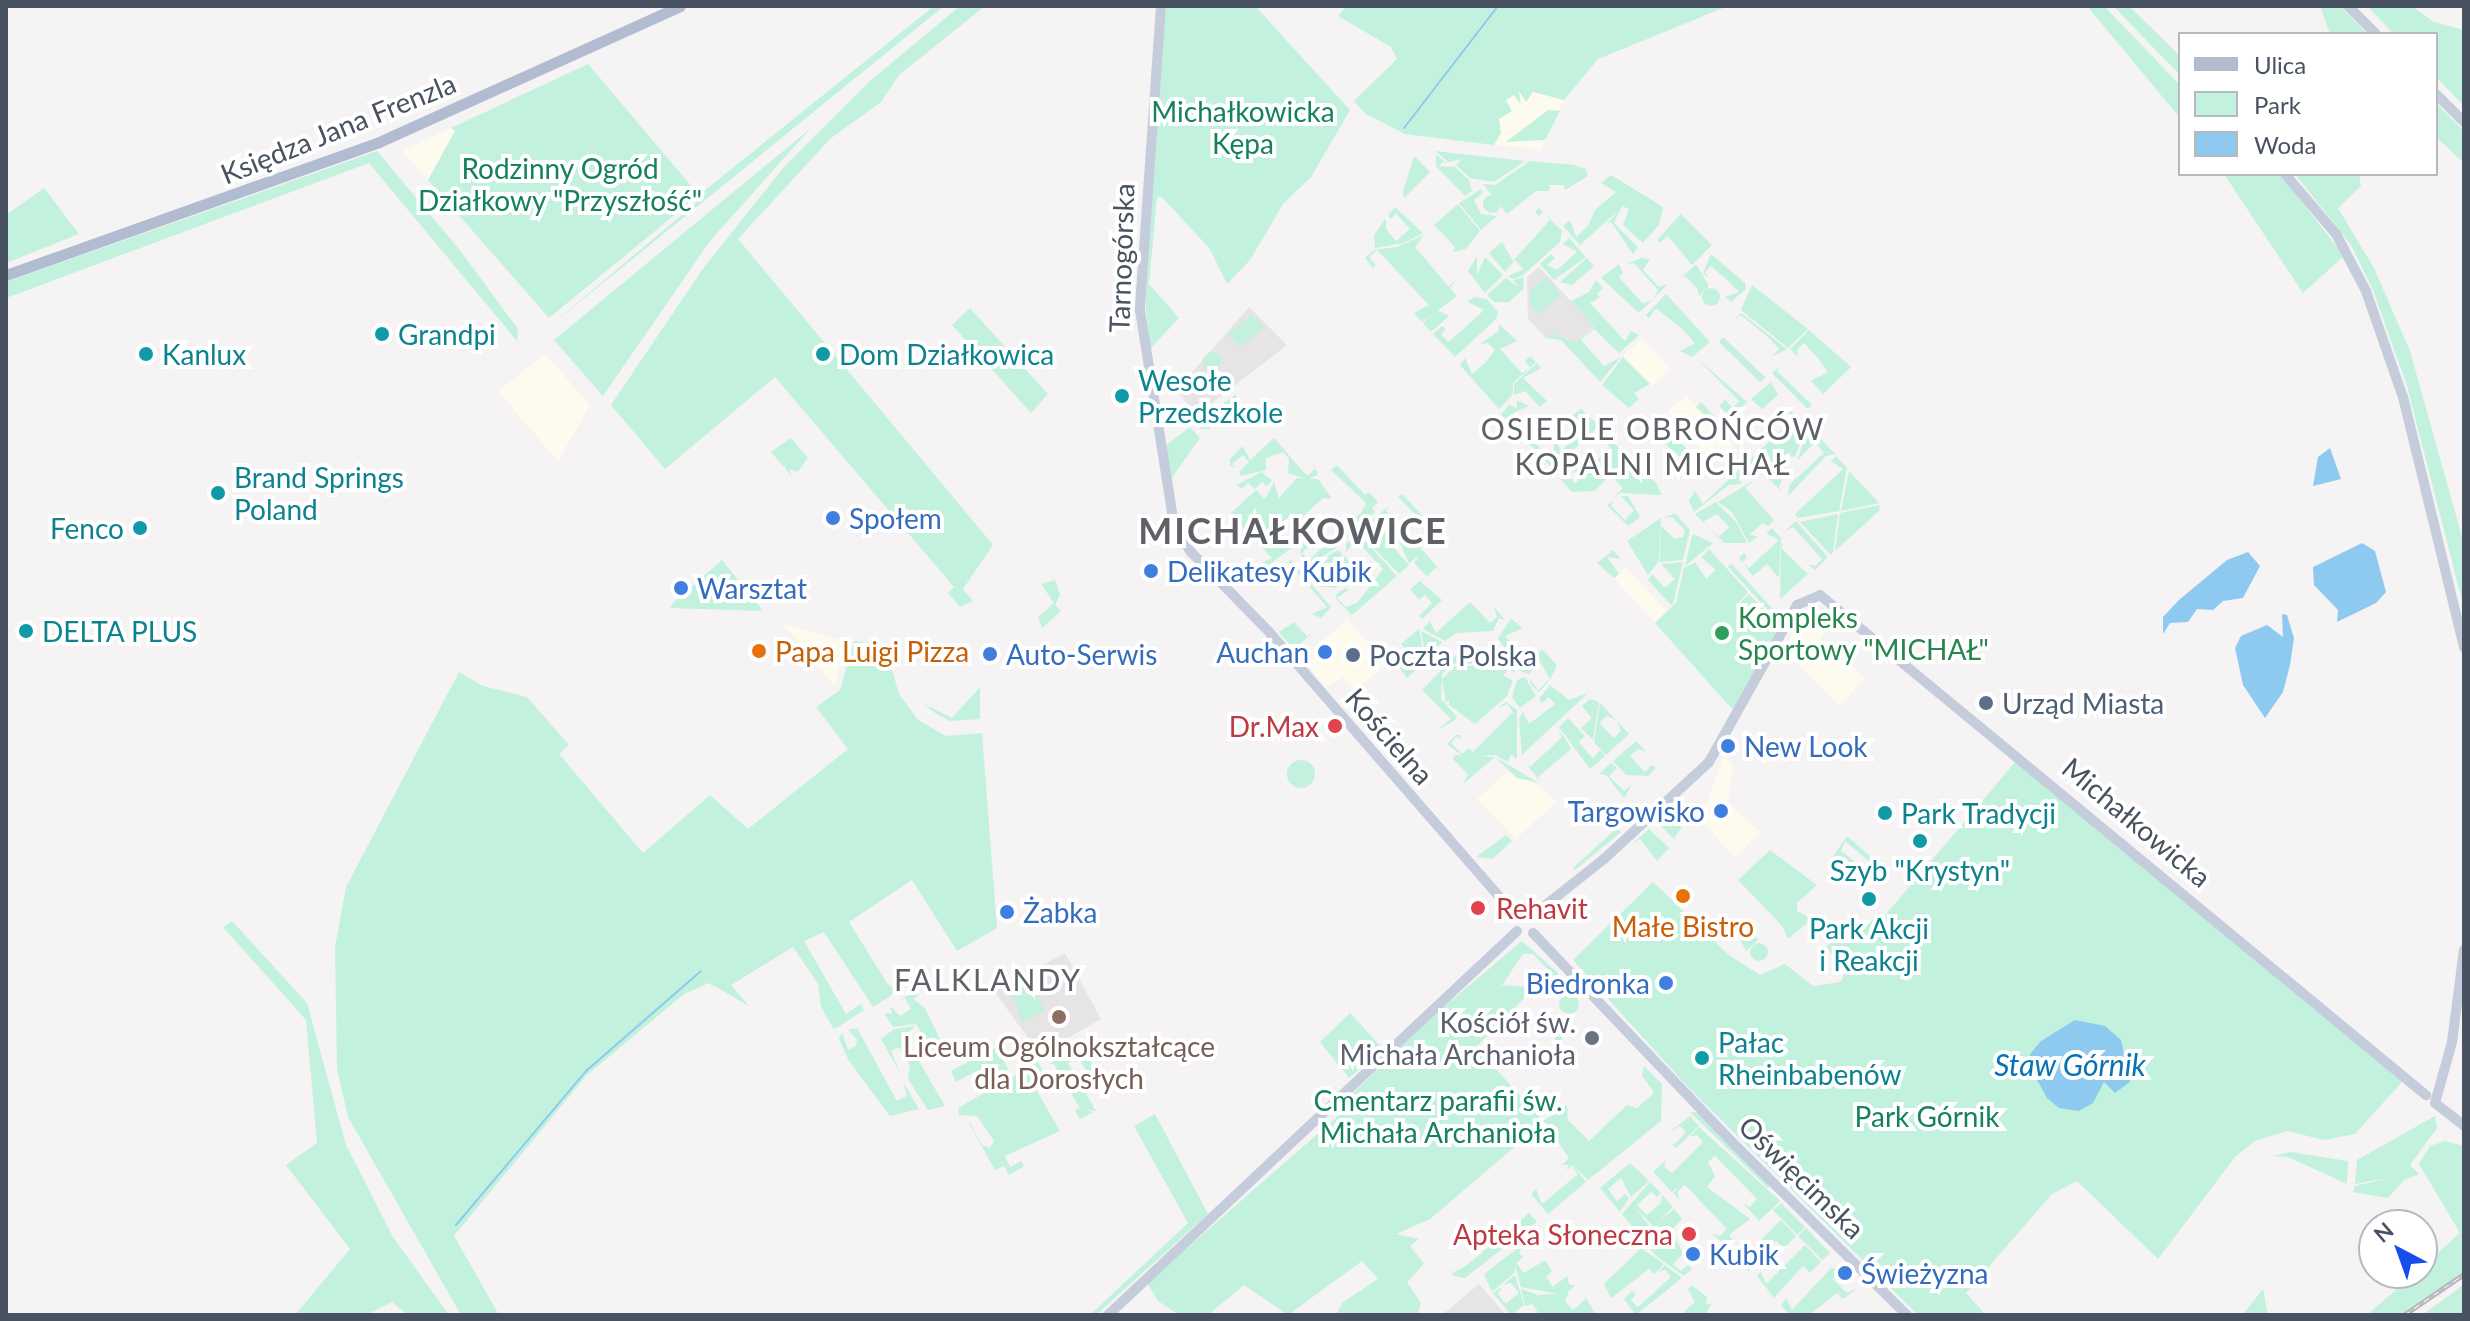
<!DOCTYPE html>
<meta charset="utf-8">
<style>
body{margin:0}
#map{position:relative;width:2470px;height:1321px;overflow:hidden;background:#f5f3f3;font-family:Lato,sans-serif}
div>[style]{position:absolute}
.commercial>*{inset:0;background:#fdfbee}
.education>*{inset:0;background:#e6e4e5}
.green>*{inset:0;background:#c2f2dd}
.round{border-radius:50%}
.water>*{inset:0;background:#8ecaef}
.stream>*{height:2px;margin:-1px;padding:0 1px;transform-origin:1px;border-radius:1px;background:#8ecaef}
.secondary>*{height:10px;margin:-5px;padding:0 5px;transform-origin:5px;border-radius:5px;background:#c5ccdb}
.primary>*{height:11px;margin:-5.5px;padding:0 5.5px;transform-origin:5.5px;border-radius:5.5px;background:#b2bcd1}
.rail>*{height:5px;margin-top:-2.5px;transform-origin:0;background:repeating-linear-gradient(90deg,#fff 0 6px,#b5b6bd 0 12px);box-sizing:border-box;border-block:2px solid #b5b6bd}
.dots>*{width:22px;height:22px;translate:-50% -50%;box-sizing:border-box;border:4px solid #fff;border-radius:50%}
span{translate:-50% -50%;white-space:nowrap;text-align:center;line-height:1.15;-webkit-text-stroke:8px #fff;paint-order:stroke}
.park-label{font-size:28px;color:#15815e}
.street-label{font-size:28px;color:#495261}
.culture-label{font-size:28px;color:#0d838f}
.left{translate:0 -50%;text-align:left}
.right{translate:-100% -50%;text-align:right}
.shop-label{font-size:28px;color:#366cbe}
.leisure-label{font-size:28px;color:#27864d}
.food-label{font-size:28px;color:#c56008}
.service-label{font-size:28px;color:#4e5e75}
.health-label{font-size:28px;color:#be3a42}
.worship-label{font-size:28px;color:#5b616d}
.education-label{font-size:28px;color:#785e54}
.neighbourhood-label{font-size:30px;color:#5f6168;letter-spacing:2px}
.water-label{font-size:30px;color:#0872b5;font-style:italic}
.district-label{font-size:36px;color:#5f6168;font-weight:700;letter-spacing:2px}
.frame{position:absolute;inset:0;border:8px solid #495261;pointer-events:none}
.legend{position:absolute;left:2178px;top:32px;width:260px;height:144px;box-sizing:border-box;background:#fff;border:2px solid #b6bac0;margin:0;padding:10px 14px;list-style:none;font-size:24px;color:#495261}
.legend li{display:flex;align-items:center;gap:16px;height:40px}
.legend b{width:40px;border:2px solid #b6bac0}
.north{position:absolute;left:2358px;top:1209px;width:80px;height:80px;box-sizing:border-box;background:#fff;border:2px solid #b6bac0;border-radius:50%;rotate:319deg;font-size:22px;font-weight:700;line-height:32px;text-align:center;color:#495261}
.north::after{content:'';display:block;margin:auto;width:28px;height:36px;background:#164eeb;clip-path:polygon(50% 0,100% 100%,50% 72%,0 100%)}
</style>
<div id="map">
<div class="commercial">
<i style="clip-path:polygon(1528px 87px,1554px 87px,1565px 98px,1541px 150px,1474px 142px,1496px 95px)"></i>
<i style="clip-path:polygon(451px 128px,455px 130px,428px 180px,402px 151px)"></i>
<i style="clip-path:polygon(1642px 338px,1671px 369px,1652px 387px,1623px 356px)"></i>
<i style="clip-path:polygon(545px 354px,590px 405px,558px 461px,498px 391px)"></i>
<i style="clip-path:polygon(1686px 395px,1733px 445px,1714px 463px,1667px 412px)"></i>
<i style="clip-path:polygon(1626px 567px,1666px 611px,1655px 623px,1614px 578px)"></i>
<i style="clip-path:polygon(1825px 608px,1837px 617px,1820px 638px,1865px 677px,1840px 706px,1797px 664px,1779px 656px,1807px 611px,1820px 614px)"></i>
<i style="clip-path:polygon(1347px 619px,1387px 664px,1355px 691px,1343px 677px,1326px 687px,1302px 659px)"></i>
<i style="clip-path:polygon(783px 624px,844px 641px,835px 686px)"></i>
<i style="clip-path:polygon(1724px 755px,1733px 765px,1728px 802px,1760px 832px,1735px 858px,1701px 819px)"></i>
<i style="clip-path:polygon(1508px 771px,1538px 785px,1556px 802px,1516px 839px,1477px 799px)"></i>
</div>
<div class="education">
<i style="clip-path:polygon(1539px 267px,1594px 326px,1576px 343px,1552px 333px,1546px 338px,1528px 319px,1527px 277px)"></i>
<i style="clip-path:polygon(1249px 307px,1287px 345px,1196px 415px,1177px 390px)"></i>
<i style="clip-path:polygon(1065px 953px,1101px 1019px,1040px 1054px,994px 991px)"></i>
<i style="clip-path:polygon(1479px 1284px,1506px 1315px,1442px 1315px)"></i>
</div>
<div class="green">
<i style="clip-path:polygon(934px 6px,944px 6px,545px 330px,702px 198px,699px 195px,549px 318px,428px 180px,455px 131px,451px 128px,588px 64px,699px 195px)"></i>
<i style="clip-path:polygon(960px 6px,985px 6px,899px 75px,881px 102px,830px 139px,738px 239px,993px 545px,963px 589px,973px 601px,960px 607px,948px 593px,954px 587px,775px 377px,665px 469px,611px 405px,702px 270px,784px 167px,871px 80px)"></i>
<i style="clip-path:polygon(1166px 6px,1255px 6px,1350px 110px,1311px 177px,1283px 204px,1250px 260px,1227px 284px,1210px 249px,1161px 196px,1157px 197px,1149px 284px,1179px 318px,1150px 349px,1145px 299px)"></i>
<i style="clip-path:polygon(1347px 6px,1728px 6px,1598px 59px,1564px 100px,1533px 92px,1526px 102px,1519px 91px,1521px 105px,1514px 95px,1506px 100px,1512px 111px,1499px 119px,1501px 133px,1494px 145px,1405px 134px,1366px 114px,1354px 101px,1397px 59px,1391px 47px,1338px 16px)"></i>
<i style="clip-path:polygon(2087px 6px,2104px 6px,2180px 85px,2180px 118px)"></i>
<i style="clip-path:polygon(2113px 6px,2129px 6px,2180px 56px,2180px 75px)"></i>
<i style="clip-path:polygon(2320px 6px,2340px 6px,2368px 34px,2330px 34px)"></i>
<i style="clip-path:polygon(2367px 6px,2412px 6px,2434px 22px,2464px 30px,2464px 106px,2436px 77px,2436px 34px,2394px 34px)"></i>
<i style="clip-path:polygon(2436px 103px,2464px 131px,2464px 163px,2436px 137px)"></i>
<i style="clip-path:polygon(1548px 110px,1560px 111px,1545px 140px,1506px 142px)"></i>
<i style="clip-path:polygon(811px 128px,710px 241px,603px 396px,554px 340px)"></i>
<i style="clip-path:polygon(377px 151px,459px 249px,518px 329px,517px 341px,369px 163px,6px 298px,6px 282px)"></i>
<i style="clip-path:polygon(1435px 151px,1525px 161px,1494px 182px,1470px 178px,1456px 165px,1462px 159px,1448px 162px)"></i>
<i style="clip-path:polygon(1436px 154px,1447px 164px,1443px 162px,1439px 166px,1455px 167px,1469px 180px,1472px 191px,1465px 196px,1436px 166px)"></i>
<i style="clip-path:polygon(1414px 156px,1430px 172px,1404px 198px,1403px 192px)"></i>
<i style="clip-path:polygon(1530px 161px,1574px 165px,1586px 169px,1588px 176px,1565px 190px,1564px 185px,1550px 185px,1549px 191px,1536px 191px,1507px 214px,1483px 184px,1495px 185px)"></i>
<i style="clip-path:polygon(2224px 174px,2280px 174px,2344px 256px,2303px 293px)"></i>
<i style="clip-path:polygon(2295px 174px,2359px 174px,2361px 186px,2338px 208px,2374px 268px,2410px 351px,2464px 544px,2464px 608px,2407px 386px,2373px 290px,2351px 245px)"></i>
<i style="clip-path:polygon(1611px 175px,1663px 207px,1659px 225px,1643px 243px,1623px 225px,1629px 209px,1622px 206px,1614px 223px,1638px 247px,1633px 254px,1611px 222px,1606px 225px,1619px 210px,1580px 245px,1563px 226px,1570px 220px,1576px 237px,1588px 226px,1595px 210px,1616px 192px,1601px 183px)"></i>
<i style="clip-path:polygon(44px 188px,79px 234px,6px 263px,6px 215px)"></i>
<i style="clip-path:polygon(1481px 189px,1483px 193px,1474px 200px,1481px 214px,1497px 216px,1481px 230px,1459px 203px)"></i>
<i class="round" style="left:1483px;top:195px;width:18px;height:18px"></i>
<i style="clip-path:polygon(1458px 204px,1480px 231px,1466px 249px,1453px 252px,1455px 247px,1434px 225px)"></i>
<i style="clip-path:polygon(1395px 207px,1423px 233px,1404px 243px,1375px 248px,1374px 235px,1386px 218px,1386px 229px,1396px 241px,1410px 229px,1396px 213px,1391px 219px,1388px 216px)"></i>
<i style="clip-path:polygon(1539px 208px,1562px 231px,1560px 242px,1523px 275px,1513px 279px,1508px 276px,1524px 269px,1515px 260px,1505px 272px,1489px 253px,1502px 242px,1513px 261px,1550px 220px,1543px 212px,1539px 216px,1535px 212px)"></i>
<i style="clip-path:polygon(1681px 214px,1712px 245px,1692px 265px,1668px 236px,1660px 243px,1657px 240px)"></i>
<i style="clip-path:polygon(1424px 235px,1415px 247px,1449px 287px,1460px 274px,1450px 288px,1457px 296px,1422px 322px,1414px 313px,1429px 305px,1377px 250px,1369px 257px,1376px 265px,1373px 268px,1365px 258px,1374px 250px,1397px 247px)"></i>
<i style="clip-path:polygon(1569px 238px,1586px 257px,1554px 280px,1540px 264px,1551px 254px,1555px 258px,1547px 265px,1557px 270px,1577px 252px,1563px 244px)"></i>
<i style="clip-path:polygon(1711px 254px,1745px 283px,1746px 289px,1731px 302px,1725px 297px,1739px 292px,1727px 280px,1711px 266px,1705px 272px,1708px 278px,1703px 273px)"></i>
<i style="clip-path:polygon(1477px 256px,1477px 275px,1485px 257px,1503px 275px,1485px 293px,1468px 271px)"></i>
<i style="clip-path:polygon(1587px 258px,1594px 266px,1572px 285px,1560px 282px)"></i>
<i style="clip-path:polygon(1641px 258px,1650px 259px,1643px 270px,1659px 287px,1668px 284px,1653px 299px,1658px 290px,1634px 263px,1627px 264px)"></i>
<i style="clip-path:polygon(1619px 264px,1623px 273px,1619px 277px,1643px 304px,1652px 300px,1639px 313px,1601px 278px)"></i>
<i style="clip-path:polygon(1696px 264px,1709px 286px,1699px 296px,1697px 288px,1685px 276px,1681px 278px)"></i>
<i style="clip-path:polygon(1546px 277px,1561px 294px,1538px 314px,1530px 305px,1530px 291px)"></i>
<i style="clip-path:polygon(1506px 278px,1519px 287px,1513px 280px,1523px 277px,1524px 288px,1509px 302px,1494px 302px,1487px 295px)"></i>
<i style="clip-path:polygon(1596px 280px,1603px 288px,1597px 294px,1600px 297px,1590px 303px,1625px 341px,1631px 331px,1639px 335px,1619px 353px,1594px 329px,1581px 340px,1604px 366px,1621px 357px,1600px 382px,1561px 340px,1546px 338px,1552px 333px,1576px 343px,1594px 327px,1571px 301px,1589px 292px)"></i>
<i style="clip-path:polygon(1752px 285px,1808px 329px,1788px 348px,1741px 310px)"></i>
<i class="round" style="left:1702px;top:288px;width:18px;height:18px"></i>
<i style="clip-path:polygon(1666px 294px,1710px 342px,1692px 357px,1680px 351px,1695px 343px,1683px 330px,1656px 308px,1649px 318px,1646px 315px)"></i>
<i style="clip-path:polygon(1474px 297px,1487px 299px,1498px 312px,1496px 319px,1455px 357px,1433px 334px,1442px 326px,1446px 329px,1441px 334px,1448px 342px,1461px 331px,1484px 310px,1468px 302px)"></i>
<i style="clip-path:polygon(970px 308px,1048px 394px,1031px 413px,952px 325px)"></i>
<i style="clip-path:polygon(1437px 310px,1449px 316px,1431px 332px,1423px 323px)"></i>
<i style="clip-path:polygon(1741px 313px,1787px 349px,1771px 357px,1779px 349px,1768px 337px,1741px 315px,1732px 323px)"></i>
<i style="clip-path:polygon(1252px 314px,1264px 327px,1240px 347px,1228px 334px)"></i>
<i style="clip-path:polygon(1499px 324px,1517px 341px,1500px 349px,1522px 373px,1530px 367px,1525px 361px,1530px 356px,1536px 362px,1513px 383px,1513px 394px,1499px 409px,1460px 365px,1465px 358px,1472px 374px,1485px 363px,1495px 350px,1488px 343px,1480px 344px,1499px 331px)"></i>
<i style="clip-path:polygon(1809px 330px,1851px 367px,1823px 394px,1811px 381px,1828px 372px,1817px 357px,1804px 343px,1797px 350px,1798px 357px,1790px 349px)"></i>
<i style="clip-path:polygon(1723px 337px,1765px 377px,1764px 379px,1760px 382px,1719px 342px)"></i>
<i class="round" style="left:1203px;top:352px;width:18px;height:18px"></i>
<i style="clip-path:polygon(1623px 357px,1650px 384px,1634px 393px,1639px 399px,1629px 408px,1602px 385px)"></i>
<i style="clip-path:polygon(1697px 358px,1747px 402px,1731px 417px,1719px 406px,1725px 400px,1733px 408px,1739px 401px)"></i>
<i style="clip-path:polygon(1537px 363px,1541px 368px,1523px 378px,1547px 401px,1540px 407px,1525px 391px,1514px 395px,1514px 384px)"></i>
<i style="clip-path:polygon(1781px 365px,1777px 371px,1812px 405px,1808px 409px,1772px 373px)"></i>
<i style="clip-path:polygon(1771px 382px,1778px 395px,1762px 409px,1751px 399px)"></i>
<i style="clip-path:polygon(1236px 394px,1237px 403px,1209px 429px,1201px 429px,1200px 421px)"></i>
<i style="clip-path:polygon(1517px 400px,1529px 406px,1513px 413px,1521px 427px,1544px 452px,1556px 451px,1552px 468px,1501px 414px,1509px 405px,1517px 408px)"></i>
<i style="clip-path:polygon(1701px 402px,1727px 430px,1723px 434px,1696px 407px)"></i>
<i style="clip-path:polygon(1785px 407px,1807px 424px,1795px 457px,1789px 456px,1779px 488px,1784px 494px,1761px 471px,1756px 476px,1748px 472px,1739px 479px,1742px 484px,1729px 485px,1694px 512px,1689px 501px,1695px 491px,1703px 504px,1793px 419px,1787px 412px,1781px 417px,1778px 414px)"></i>
<i style="clip-path:polygon(1581px 409px,1599px 426px,1553px 469px,1554px 441px,1557px 436px,1555px 442px,1562px 450px,1575px 438px,1585px 425px,1569px 418px)"></i>
<i style="clip-path:polygon(1665px 423px,1694px 458px,1688px 464px,1662px 441px)"></i>
<i style="clip-path:polygon(1809px 426px,1835px 454px,1826px 456px,1788px 496px,1790px 484px,1824px 453px,1815px 442px,1797px 461px)"></i>
<i style="clip-path:polygon(1190px 427px,1200px 438px,1171px 479px,1165px 446px)"></i>
<i style="clip-path:polygon(1605px 434px,1656px 483px,1662px 495px,1620px 493px,1613px 498px,1623px 488px,1610px 475px,1595px 491px,1572px 492px,1559px 478px,1568px 470px,1574px 484px,1582px 477px,1570px 467px,1582px 455px,1580px 462px,1588px 469px,1610px 448px,1603px 440px,1597px 442px)"></i>
<i style="clip-path:polygon(791px 438px,808px 458px,798px 472px,789px 469px,792px 477px,785px 468px,787px 463px,784px 467px,771px 452px)"></i>
<i style="clip-path:polygon(1274px 438px,1307px 476px,1315px 469px,1312px 460px,1318px 475px,1307px 479px,1288px 473px,1289px 459px,1283px 452px,1266px 458px,1266px 470px,1241px 476px,1239px 472px,1249px 462px,1243px 455px,1232px 464px,1235px 468px,1230px 466px,1230px 459px,1243px 446px,1250px 460px)"></i>
<i style="clip-path:polygon(1836px 456px,1847px 468px,1839px 511px,1798px 518px,1795px 514px,1843px 469px,1831px 461px)"></i>
<i style="clip-path:polygon(1337px 465px,1365px 495px,1369px 492px,1378px 502px,1372px 508px,1375px 512px,1335px 549px,1312px 562px,1302px 560px,1300px 546px,1303px 543px,1308px 547px,1302px 553px,1309px 560px,1361px 513px,1366px 503px,1331px 470px)"></i>
<i style="clip-path:polygon(1849px 471px,1879px 503px,1841px 511px)"></i>
<i style="clip-path:polygon(1261px 472px,1272px 480px,1267px 486px,1262px 482px,1255px 489px,1248px 483px,1241px 489px,1237px 485px)"></i>
<i style="clip-path:polygon(1297px 478px,1318px 479px,1332px 499px,1323px 498px,1286px 532px,1293px 519px,1289px 515px,1286px 522px,1278px 499px)"></i>
<i style="clip-path:polygon(1756px 479px,1745px 488px,1774px 520px,1768px 526px,1763px 523px,1749px 535px,1758px 536px,1749px 543px,1732px 512px,1718px 502px)"></i>
<i style="clip-path:polygon(1274px 482px,1285px 520px,1282px 539px,1291px 548px,1262px 570px,1257px 565px,1272px 558px,1230px 514px,1256px 490px,1265px 499px)"></i>
<i style="clip-path:polygon(1402px 494px,1423px 516px,1406px 532px,1453px 584px,1437px 567px,1427px 576px,1414px 563px,1419px 556px,1409px 563px,1399px 541px,1393px 547px,1409px 565px,1399px 574px,1371px 545px,1391px 527px,1407px 543px,1381px 514px,1389px 525px,1371px 542px,1359px 531px,1389px 506px,1386px 511px,1406px 530px,1418px 517px,1398px 497px)"></i>
<i style="clip-path:polygon(1621px 496px,1628px 496px,1640px 517px,1628px 526px,1607px 505px,1614px 501px,1611px 506px,1625px 520px,1634px 510px)"></i>
<i style="clip-path:polygon(1716px 502px,1736px 522px,1747px 543px,1724px 543px,1705px 524px,1719px 537px,1729px 527px,1717px 514px,1703px 522px,1695px 514px)"></i>
<i style="clip-path:polygon(1880px 505px,1879px 511px,1835px 551px,1840px 513px)"></i>
<i style="clip-path:polygon(1675px 513px,1690px 530px,1683px 560px,1660px 562px,1661px 526px,1675px 539px,1683px 537px,1685px 530px,1672px 517px,1664px 518px)"></i>
<i style="clip-path:polygon(1838px 514px,1833px 552px,1831px 555px,1800px 522px)"></i>
<i style="clip-path:polygon(1661px 518px,1659px 561px,1648px 575px,1627px 541px)"></i>
<i style="clip-path:polygon(1796px 521px,1828px 557px,1815px 570px,1808px 564px,1815px 566px,1822px 559px,1793px 527px,1784px 532px)"></i>
<i style="clip-path:polygon(1772px 528px,1781px 538px,1779px 578px,1767px 564px,1753px 576px,1739px 558px,1744px 553px,1747px 557px,1742px 562px,1749px 568px,1779px 540px,1766px 533px)"></i>
<i style="clip-path:polygon(1357px 532px,1397px 576px,1352px 615px,1336px 599px,1337px 593px,1346px 588px,1349px 590px,1337px 598px,1346px 607px,1357px 603px,1383px 569px,1356px 540px,1346px 552px,1346px 544px)"></i>
<i style="clip-path:polygon(1693px 534px,1713px 543px,1685px 566px,1692px 536px)"></i>
<i style="clip-path:polygon(1783px 543px,1782px 549px,1808px 574px,1780px 599px,1781px 545px)"></i>
<i style="clip-path:polygon(1709px 549px,1748px 592px,1731px 611px,1749px 594px,1779px 625px,1772px 640px,1762px 644px,1770px 644px,1735px 712px,1655px 623px,1676px 603px,1684px 568px,1695px 562px,1706px 579px,1716px 570px,1701px 557px)"></i>
<i style="clip-path:polygon(1338px 550px,1343px 555px,1328px 565px,1333px 571px,1342px 559px,1336px 588px,1317px 586px,1302px 562px,1313px 564px)"></i>
<i style="clip-path:polygon(1613px 550px,1621px 559px,1607px 557px,1619px 574px,1614px 578px,1597px 563px)"></i>
<i style="clip-path:polygon(1344px 556px,1359px 571px,1337px 587px,1344px 557px)"></i>
<i style="clip-path:polygon(722px 560px,763px 611px,670px 608px,674px 602px)"></i>
<i style="clip-path:polygon(1291px 560px,1331px 607px,1321px 618px,1312px 614px,1327px 607px,1288px 562px,1281px 569px,1286px 575px,1278px 579px,1278px 567px)"></i>
<i style="clip-path:polygon(1683px 562px,1673px 604px,1671px 605px,1648px 580px,1652px 574px,1665px 588px,1675px 579px,1661px 564px)"></i>
<i style="clip-path:polygon(1732px 564px,1777px 614px,1780px 623px,1728px 567px)"></i>
<i style="clip-path:polygon(1424px 578px,1421px 582px,1442px 600px,1422px 619px,1419px 616px,1432px 603px,1425px 595px,1419px 600px,1410px 589px)"></i>
<i style="clip-path:polygon(1055px 580px,1060px 595px,1055px 605px,1061px 611px,1042px 628px,1038px 617px,1054px 603px,1041px 584px)"></i>
<i style="clip-path:polygon(1470px 602px,1490px 623px,1497px 617px,1494px 607px,1505px 620px,1499px 618px,1493px 631px,1457px 633px,1445px 641px,1423px 629px,1430px 621px,1436px 633px)"></i>
<i style="clip-path:polygon(1511px 619px,1523px 628px,1505px 636px,1535px 668px,1529px 674px,1518px 670px,1498px 638px)"></i>
<i style="clip-path:polygon(1294px 622px,1307px 636px,1313px 632px,1294px 650px,1279px 632px)"></i>
<i style="clip-path:polygon(1419px 629px,1425px 661px,1407px 678px,1391px 656px,1396px 648px,1395px 655px,1406px 666px,1414px 659px,1401px 644px)"></i>
<i style="clip-path:polygon(1421px 631px,1442px 642px,1427px 658px,1426px 658px)"></i>
<i style="clip-path:polygon(854px 641px,885px 645px,899px 694px,918px 720px,946px 736px,982px 733px,997px 928px,957px 951px,912px 880px,849px 922px,887px 983px,898px 991px,873px 1007px,824px 932px,804px 941px,846px 1014px,861px 1004px,864px 1010px,838px 1027px,833px 1028px,821px 1007px,818px 984px,793px 947px,731px 985px,749px 1006px,709px 983px,684px 994px,586px 1076px,454px 1236px,499px 1315px,461px 1315px,348px 1117px,337px 1069px,335px 947px,346px 887px,459px 672px,483px 686px,527px 697px,569px 745px,559px 754px,643px 853px,710px 795px,748px 829px,848px 749px,816px 707px,840px 690px)"></i>
<i style="clip-path:polygon(1493px 644px,1510px 658px,1514px 673px,1509px 669px,1503px 675px,1513px 681px,1507px 696px,1475px 724px,1449px 705px,1449px 696px)"></i>
<i style="clip-path:polygon(1476px 647px,1483px 654px,1479px 661px,1474px 664px,1455px 663px,1442px 674px,1441px 699px,1457px 717px,1455px 720px,1441px 728px,1439px 728px,1451px 719px,1422px 690px,1461px 650px,1474px 662px,1480px 656px)"></i>
<i style="clip-path:polygon(1542px 649px,1557px 665px,1550px 680px,1539px 692px,1531px 685px,1530px 679px,1538px 690px,1550px 679px,1536px 655px)"></i>
<i style="clip-path:polygon(1456px 666px,1475px 666px,1446px 703px,1442px 679px)"></i>
<i style="clip-path:polygon(1525px 677px,1536px 696px,1520px 708px,1512px 697px,1517px 680px)"></i>
<i style="clip-path:polygon(1550px 685px,1569px 700px,1588px 693px,1522px 755px,1519px 719px,1523px 712px,1529px 724px,1555px 704px,1549px 697px,1542px 703px,1539px 699px)"></i>
<i style="clip-path:polygon(980px 687px,980px 719px,950px 721px,935px 713px,924px 704px,952px 718px)"></i>
<i style="clip-path:polygon(1590px 699px,1599px 702px,1593px 740px,1581px 728px,1592px 718px,1582px 706px)"></i>
<i style="clip-path:polygon(1506px 702px,1517px 710px,1517px 759px,1511px 754px,1508px 762px,1495px 755px,1464px 757px,1447px 744px,1456px 735px,1460px 735px,1461px 740px,1457px 736px,1451px 743px,1462px 754px,1469px 748px,1473px 752px,1513px 712px,1507px 704px,1498px 708px)"></i>
<i style="clip-path:polygon(1600px 703px,1616px 720px,1607px 716px,1599px 723px,1614px 738px,1621px 731px,1617px 721px,1629px 734px,1606px 755px,1594px 742px)"></i>
<i style="clip-path:polygon(1568px 718px,1585px 736px,1579px 742px,1587px 752px,1593px 758px,1600px 750px,1605px 756px,1590px 769px,1559px 727px)"></i>
<i style="clip-path:polygon(1557px 728px,1565px 738px,1571px 749px,1538px 777px,1540px 781px,1526px 764px,1530px 767px,1562px 737px)"></i>
<i style="clip-path:polygon(1636px 741px,1647px 752px,1638px 749px,1630px 756px,1645px 772px,1652px 765px,1656px 768px,1648px 776px,1626px 775px,1613px 761px)"></i>
<i style="clip-path:polygon(1455px 755px,1495px 757px,1539px 783px,1517px 778px,1495px 757px,1463px 784px,1468px 774px,1453px 759px)"></i>
<i class="round" style="left:1287px;top:760px;width:28px;height:28px"></i>
<i style="clip-path:polygon(2016px 761px,2403px 1081px,2355px 1134px,2324px 1140px,2287px 1131px,2255px 1141px,2235px 1157px,2158px 1259px,2077px 1181px,2052px 1194px,1966px 1293px,1986px 1315px,1918px 1315px,1687px 1086px,1573px 960px,1653px 882px,1729px 955px,1760px 975px,1785px 964px,1813px 986px,1841px 982px,1846px 969px,1826px 947px,1853px 922px,1882px 919px)"></i>
<i style="clip-path:polygon(1611px 763px,1617px 768px,1609px 776px,1624px 791px,1632px 784px,1624px 798px,1606px 775px,1599px 774px)"></i>
<i style="clip-path:polygon(1575px 796px,1591px 815px,1582px 822px,1566px 804px)"></i>
<i style="clip-path:polygon(1683px 803px,1691px 811px,1674px 839px,1660px 825px)"></i>
<i style="clip-path:polygon(1617px 828px,1621px 832px,1575px 870px,1573px 868px)"></i>
<i style="clip-path:polygon(1649px 829px,1669px 848px,1657px 861px,1640px 839px,1631px 845px)"></i>
<i style="clip-path:polygon(1506px 835px,1512px 841px,1492px 859px,1476px 857px)"></i>
<i style="clip-path:polygon(evenodd,1847px 836px,1876px 861px,1853px 883px,1836px 864px,1828px 864px,1847px 836px,1845px 841px,1870px 862px,1871px 866px,1866px 870px,1841px 851px,1845px 841px)"></i>
<i style="clip-path:polygon(1770px 850px,1817px 885px,1797px 903px,1797px 911px,1812px 919px,1788px 939px,1783px 927px,1738px 880px)"></i>
<i style="clip-path:polygon(232px 921px,307px 1003px,346px 1145px,393px 1237px,449px 1315px,408px 1315px,392px 1302px,365px 1315px,295px 1315px,350px 1249px,286px 1165px,317px 1143px,306px 1020px,223px 927px)"></i>
<i style="clip-path:polygon(1743px 924px,1758px 940px,1746px 951px,1736px 931px)"></i>
<i style="clip-path:polygon(1522px 941px,1559px 974px,1555px 977px,1533px 954px,1523px 954px,1502px 985px,1534px 988px,1476px 1047px,1543px 1121px,1567px 1105px,1568px 1120px,1589px 1141px,1627px 1105px,1637px 1108px,1654px 1093px,1642px 1075px,1644px 1066px,1662px 1084px,1661px 1121px,1588px 1180px,1572px 1164px,1586px 1182px,1548px 1214px,1532px 1195px,1532px 1193px,1536px 1189px,1542px 1204px,1578px 1174px,1572px 1166px,1566px 1170px,1569px 1165px,1562px 1165px,1569px 1158px,1544px 1122px,1430px 1219px,1396px 1234px,1419px 1239px,1410px 1246px,1424px 1264px,1407px 1282px,1421px 1303px,1417px 1315px,1336px 1315px,1342px 1303px,1378px 1279px,1362px 1261px,1288px 1315px,1244px 1285px,1208px 1315px,1179px 1315px,1158px 1301px,1147px 1283px,1345px 1110px,1353px 1093px,1440px 1010px)"></i>
<i class="round" style="left:1750px;top:943px;width:18px;height:18px"></i>
<i style="clip-path:polygon(1025px 977px,1045px 1010px,1022px 1023px,1009px 986px)"></i>
<i style="clip-path:polygon(914px 991px,918px 996px,913px 999px,925px 1008px,945px 1050px,933px 1052px,916px 1024px,893px 1027px,884px 1013px,892px 1014px,890px 1006px,900px 1016px,911px 1009px,905px 998px,897px 1002px)"></i>
<i class="round" style="left:1559px;top:994px;width:20px;height:20px"></i>
<i style="clip-path:polygon(1350px 1013px,1383px 1049px,1349px 1078px,1320px 1042px)"></i>
<i style="clip-path:polygon(1562px 1017px,1562px 1042px,1555px 1052px,1555px 1026px)"></i>
<i style="clip-path:polygon(916px 1026px,904px 1035px,945px 1106px,928px 1110px,908px 1079px,910px 1066px,899px 1047px,891px 1051px,900px 1073px,881px 1039px,894px 1029px)"></i>
<i style="clip-path:polygon(857px 1028px,897px 1101px,907px 1096px,903px 1082px,919px 1109px,890px 1116px,849px 1061px,839px 1039px,842px 1032px,848px 1050px,856px 1046px,857px 1039px,848px 1030px)"></i>
<i style="clip-path:polygon(1078px 1040px,1101px 1079px,1095px 1086px,1079px 1058px,1068px 1063px,1096px 1111px,1083px 1109px,1093px 1112px,1080px 1119px,1075px 1111px,1080px 1108px,1054px 1064px,1049px 1064px,1058px 1059px,1060px 1049px)"></i>
<i style="clip-path:polygon(997px 1047px,1009px 1071px,1001px 1076px,996px 1069px,996px 1079px,982px 1085px,974px 1072px,956px 1082px,951px 1071px)"></i>
<i style="clip-path:polygon(1038px 1062px,1044px 1072px,1048px 1071px,1053px 1079px,1052px 1087px,1044px 1077px,1049px 1073px,1033px 1084px,1060px 1131px,1005px 1156px,1010px 1167px,1021px 1161px,1024px 1166px,1009px 1175px,1004px 1166px,995px 1170px,969px 1123px,962px 1121px,970px 1123px,982px 1145px,990px 1148px,994px 1141px,977px 1116px,959px 1115px,958px 1108px)"></i>
<i style="clip-path:polygon(1690px 1112px,1697px 1112px,1772px 1184px,1768px 1188px)"></i>
<i style="clip-path:polygon(1155px 1114px,1208px 1214px,1096px 1315px,1090px 1315px,1188px 1223px,1134px 1126px)"></i>
<i style="clip-path:polygon(1690px 1116px,1699px 1126px,1676px 1148px,1668px 1141px,1674px 1145px,1686px 1132px,1680px 1126px,1668px 1133px)"></i>
<i style="clip-path:polygon(2435px 1116px,2437px 1128px,2410px 1165px,2419px 1174px,2404px 1180px,2388px 1198px,2353px 1192px,2355px 1186px,2393px 1177px,2355px 1184px,2357px 1160px)"></i>
<i style="clip-path:polygon(1699px 1127px,1780px 1201px,1759px 1221px,1743px 1203px,1750px 1207px,1757px 1199px,1715px 1156px,1708px 1162px,1715px 1176px,1707px 1187px,1750px 1219px,1729px 1235px,1733px 1240px,1726px 1245px,1712px 1234px,1720px 1236px,1727px 1229px,1685px 1185px,1678px 1191px,1679px 1200px,1673px 1193px,1680px 1186px,1672px 1192px,1653px 1172px,1666px 1160px,1664px 1167px,1672px 1173px,1703px 1142px,1697px 1135px,1689px 1137px)"></i>
<i style="clip-path:polygon(2445px 1141px,2464px 1146px,2464px 1272px,2401px 1315px,2367px 1315px,2415px 1273px,2422px 1273px,2422px 1267px,2460px 1233px,2419px 1164px,2430px 1146px)"></i>
<i style="clip-path:polygon(2290px 1152px,2348px 1161px,2347px 1184px,2288px 1157px,2273px 1156px)"></i>
<i style="clip-path:polygon(1630px 1163px,1649px 1181px,1631px 1197px,1621px 1178px,1608px 1189px,1617px 1201px,1625px 1194px,1629px 1198px,1620px 1212px,1600px 1188px)"></i>
<i style="clip-path:polygon(1650px 1182px,1661px 1193px,1657px 1197px,1651px 1192px,1637px 1205px,1647px 1215px,1661px 1203px,1662px 1195px,1673px 1207px,1659px 1221px,1674px 1209px,1682px 1219px,1674px 1228px,1663px 1230px,1658px 1225px,1644px 1238px,1653px 1249px,1673px 1234px,1683px 1253px,1673px 1264px,1681px 1271px,1688px 1265px,1692px 1269px,1684px 1276px,1657px 1257px,1641px 1238px,1653px 1226px,1635px 1207px,1650px 1227px,1640px 1236px,1622px 1214px)"></i>
<i style="clip-path:polygon(1781px 1203px,1805px 1227px,1797px 1235px,1773px 1210px)"></i>
<i style="clip-path:polygon(1529px 1213px,1537px 1222px,1465px 1278px,1454px 1276px,1447px 1266px,1453px 1273px,1467px 1265px)"></i>
<i style="clip-path:polygon(1781px 1220px,1796px 1236px,1784px 1248px,1776px 1241px,1749px 1267px,1750px 1273px,1732px 1250px,1736px 1246px,1742px 1259px)"></i>
<i style="clip-path:polygon(1806px 1228px,1830px 1253px,1822px 1260px,1798px 1236px)"></i>
<i style="clip-path:polygon(1522px 1245px,1514px 1273px,1492px 1292px,1484px 1274px)"></i>
<i style="clip-path:polygon(1805px 1245px,1821px 1262px,1810px 1273px,1803px 1266px,1774px 1298px,1757px 1276px,1761px 1272px,1766px 1284px)"></i>
<i style="clip-path:polygon(1641px 1248px,1664px 1264px,1654px 1274px,1649px 1269px,1611px 1298px,1604px 1284px)"></i>
<i style="clip-path:polygon(1519px 1253px,1523px 1257px,1516px 1263px,1524px 1273px,1545px 1260px,1552px 1271px,1546px 1277px,1553px 1287px,1567px 1276px,1569px 1284px,1575px 1286px,1564px 1295px,1521px 1287px,1515px 1265px)"></i>
<i style="clip-path:polygon(1665px 1265px,1682px 1278px,1636px 1315px,1624px 1299px,1632px 1291px,1636px 1295px,1631px 1300px,1638px 1307px,1671px 1277px,1665px 1270px,1658px 1272px)"></i>
<i style="clip-path:polygon(1831px 1268px,1842px 1269px,1833px 1279px,1847px 1293px,1859px 1287px,1843px 1299px,1837px 1293px,1809px 1315px,1790px 1315px,1781px 1306px,1786px 1298px,1792px 1310px)"></i>
<i style="clip-path:polygon(1515px 1275px,1524px 1305px,1511px 1315px,1493px 1293px,1502px 1287px,1498px 1294px,1506px 1304px,1519px 1293px,1511px 1283px,1503px 1285px)"></i>
<i style="clip-path:polygon(2464px 1284px,2464px 1315px,2422px 1315px,2450px 1295px)"></i>
<i style="clip-path:polygon(1692px 1285px,1707px 1297px,1706px 1305px,1712px 1303px,1706px 1314px,1681px 1315px,1695px 1302px,1688px 1289px)"></i>
<i style="clip-path:polygon(1580px 1288px,1596px 1315px,1539px 1315px,1533px 1304px,1525px 1306px,1521px 1289px,1538px 1295px,1569px 1293px,1565px 1301px,1573px 1310px,1586px 1299px)"></i>
<i style="clip-path:polygon(2263px 1289px,2268px 1315px,2242px 1315px,2244px 1313px)"></i>
</div>
<div class="water">
<i style="clip-path:polygon(2330px 448px,2341px 479px,2313px 486px,2318px 457px)"></i>
<i style="clip-path:polygon(2362px 543px,2375px 551px,2386px 592px,2376px 603px,2337px 622px,2338px 610px,2314px 585px,2313px 567px)"></i>
<i style="clip-path:polygon(2248px 552px,2260px 566px,2243px 598px,2223px 601px,2213px 610px,2197px 609px,2188px 622px,2170px 623px,2163px 634px,2163px 617px,2179px 600px,2227px 560px)"></i>
<i style="clip-path:polygon(2282px 614px,2287px 615px,2294px 638px,2290px 665px,2283px 692px,2265px 718px,2243px 685px,2235px 648px,2241px 636px,2267px 625px,2283px 637px)"></i>
<i style="clip-path:polygon(2075px 1020px,2105px 1026px,2121px 1040px,2130px 1082px,2115px 1093px,2104px 1082px,2093px 1103px,2079px 1111px,2059px 1108px,2047px 1098px,2030px 1067px,2030px 1054px,2041px 1041px)"></i>
</div>
<div class="stream">
<i style="left:1404px;top:128px;width:154px;rotate:-52.4deg"></i>
<i style="left:456px;top:1225px;width:202px;rotate:-49.8deg"></i>
<i style="left:586px;top:1071px;width:152px;rotate:-41deg"></i>
</div>
<div class="secondary">
<i style="left:1161px;top:6px;width:305px;rotate:94deg"></i>
<i style="left:1140px;top:310px;width:217px;rotate:81deg"></i>
<i style="left:1174px;top:524px;width:33px;rotate:59deg"></i>
<i style="left:1191px;top:552px;width:113px;rotate:45.7deg"></i>
<i style="left:1270px;top:633px;width:378px;rotate:49deg"></i>
<i style="left:2348px;top:6px;width:40px;rotate:45deg"></i>
<i style="left:2436px;top:94px;width:40px;rotate:45deg"></i>
<i style="left:2285px;top:174px;width:79px;rotate:49.6deg"></i>
<i style="left:2336px;top:234px;width:64px;rotate:62.2deg"></i>
<i style="left:2366px;top:291px;width:112px;rotate:70.8deg"></i>
<i style="left:2403px;top:397px;width:258px;rotate:76.3deg"></i>
<i style="left:1532px;top:916px;width:92px;rotate:-38.4deg"></i>
<i style="left:1604px;top:859px;width:143px;rotate:-42.7deg"></i>
<i style="left:1709px;top:762px;width:180px;rotate:-60.7deg"></i>
<i style="left:1797px;top:605px;width:25px;rotate:-23deg"></i>
<i style="left:1820px;top:595px;width:786px;rotate:39.53deg"></i>
<i style="left:1533px;top:933px;width:284px;rotate:46.4deg"></i>
<i style="left:1729px;top:1139px;width:250px;rotate:44.7deg"></i>
<i style="left:2435px;top:1103px;width:63px;rotate:-74.4deg"></i>
<i style="left:2452px;top:1042px;width:93px;rotate:-82.6deg"></i>
<i style="left:2435px;top:1103px;width:37px;rotate:38deg"></i>
<i style="left:1108px;top:1315px;width:561px;rotate:-43.19deg"></i>
</div>
<div class="primary">
<i style="left:6px;top:275px;width:396px;rotate:-19.6deg"></i>
<i style="left:379px;top:142px;width:330px;rotate:-24.3deg"></i>
</div>
<div class="rail">
<i style="left:2404px;top:1315px;width:73px;rotate:-34.3deg"></i>
</div>
<div class="dots">
<i style="left:382px;top:334px;background:#0f9aa8"></i>
<i style="left:146px;top:354px;background:#0f9aa8"></i>
<i style="left:823px;top:354px;background:#0f9aa8"></i>
<i style="left:1122px;top:396px;background:#0f9aa8"></i>
<i style="left:218px;top:493px;background:#0f9aa8"></i>
<i style="left:833px;top:518px;background:#3f7fe0"></i>
<i style="left:140px;top:528px;background:#0f9aa8"></i>
<i style="left:1151px;top:571px;background:#3f7fe0"></i>
<i style="left:681px;top:588px;background:#3f7fe0"></i>
<i style="left:26px;top:631px;background:#0f9aa8"></i>
<i style="left:1722px;top:633px;background:#2e9e5b"></i>
<i style="left:759px;top:651px;background:#e8710a"></i>
<i style="left:1325px;top:652px;background:#3f7fe0"></i>
<i style="left:990px;top:654px;background:#3f7fe0"></i>
<i style="left:1353px;top:655px;background:#5c6f8a"></i>
<i style="left:1986px;top:703px;background:#5c6f8a"></i>
<i style="left:1335px;top:726px;background:#e0444e"></i>
<i style="left:1728px;top:746px;background:#3f7fe0"></i>
<i style="left:1721px;top:811px;background:#3f7fe0"></i>
<i style="left:1885px;top:813px;background:#0f9aa8"></i>
<i style="left:1920px;top:841px;background:#0f9aa8"></i>
<i style="left:1683px;top:896px;background:#e8710a"></i>
<i style="left:1869px;top:899px;background:#0f9aa8"></i>
<i style="left:1478px;top:908px;background:#e0444e"></i>
<i style="left:1007px;top:912px;background:#3f7fe0"></i>
<i style="left:1666px;top:983px;background:#3f7fe0"></i>
<i style="left:1059px;top:1017px;background:#8d6e63"></i>
<i style="left:1592px;top:1038px;background:#6b7280"></i>
<i style="left:1702px;top:1058px;background:#0f9aa8"></i>
<i style="left:1689px;top:1234px;background:#e0444e"></i>
<i style="left:1693px;top:1254px;background:#3f7fe0"></i>
<i style="left:1845px;top:1273px;background:#3f7fe0"></i>
</div>
<div class="park-label">
<span style="left:1243px;top:127px">Michałkowicka<br>Kępa</span>
<span style="left:560px;top:184px">Rodzinny Ogród<br>Działkowy "Przyszłość"</span>
<span style="left:1438px;top:1116px">Cmentarz parafii św.<br>Michała Archanioła</span>
<span style="left:1927px;top:1116px">Park Górnik</span>
</div>
<div class="street-label">
<span style="left:338px;top:128px;rotate:-22deg">Księdza Jana Frenzla</span>
<span style="left:1121px;top:258px;rotate:-88deg">Tarnogórska</span>
<span style="left:1390px;top:736px;rotate:49deg">Kościelna</span>
<span style="left:2137px;top:822px;rotate:40deg">Michałkowicka</span>
<span style="left:1802px;top:1177px;rotate:44deg">Oświęcimska</span>
</div>
<div class="culture-label">
<span class="left" style="left:398px;top:334px">Grandpi</span>
<span class="left" style="left:162px;top:354px">Kanlux</span>
<span class="left" style="left:839px;top:354px">Dom Działkowica</span>
<span class="left" style="left:1138px;top:396px">Wesołe<br>Przedszkole</span>
<span class="left" style="left:234px;top:493px">Brand Springs<br>Poland</span>
<span class="right" style="left:124px;top:528px">Fenco</span>
<span class="left" style="left:42px;top:631px">DELTA PLUS</span>
<span class="left" style="left:1901px;top:813px">Park Tradycji</span>
<span style="left:1920px;top:870px">Szyb "Krystyn"</span>
<span style="left:1869px;top:944px">Park Akcji<br>i Reakcji</span>
<span class="left" style="left:1718px;top:1058px">Pałac<br>Rheinbabenów</span>
</div>
<div class="shop-label">
<span class="left" style="left:849px;top:518px">Społem</span>
<span class="left" style="left:1167px;top:571px">Delikatesy Kubik</span>
<span class="left" style="left:697px;top:588px">Warsztat</span>
<span class="right" style="left:1309px;top:652px">Auchan</span>
<span class="left" style="left:1006px;top:654px">Auto-Serwis</span>
<span class="left" style="left:1744px;top:746px">New Look</span>
<span class="right" style="left:1705px;top:811px">Targowisko</span>
<span class="left" style="left:1023px;top:912px">Żabka</span>
<span class="right" style="left:1650px;top:983px">Biedronka</span>
<span class="left" style="left:1709px;top:1254px">Kubik</span>
<span class="left" style="left:1861px;top:1273px">Świeżyzna</span>
</div>
<div class="leisure-label">
<span class="left" style="left:1738px;top:633px">Kompleks<br>Sportowy "MICHAŁ"</span>
</div>
<div class="food-label">
<span class="left" style="left:775px;top:651px">Papa Luigi Pizza</span>
<span style="left:1683px;top:926px">Małe Bistro</span>
</div>
<div class="service-label">
<span class="left" style="left:1369px;top:655px">Poczta Polska</span>
<span class="left" style="left:2002px;top:703px">Urząd Miasta</span>
</div>
<div class="health-label">
<span class="right" style="left:1319px;top:726px">Dr.Max</span>
<span class="left" style="left:1496px;top:908px">Rehavit</span>
<span class="right" style="left:1673px;top:1234px">Apteka Słoneczna</span>
</div>
<div class="worship-label">
<span class="right" style="left:1576px;top:1038px">Kościół św.<br>Michała Archanioła</span>
</div>
<div class="education-label">
<span style="left:1059px;top:1062px">Liceum Ogólnokształcące<br>dla Dorosłych</span>
</div>
<div class="neighbourhood-label">
<span style="left:1653px;top:445px">OSIEDLE OBROŃCÓW<br>KOPALNI MICHAŁ</span>
<span style="left:988px;top:979px">FALKLANDY</span>
</div>
<div class="water-label">
<span style="left:2070px;top:1064px">Staw Górnik</span>
</div>
<div class="district-label">
<span style="left:1293px;top:531px">MICHAŁKOWICE</span>
</div>
<div class="frame"></div>
<ul class="legend">
<li><b style="height:10px;background:#b2bcd1"></b>Ulica</li>
<li><b style="height:22px;background:#c2f2dd"></b>Park</li>
<li><b style="height:22px;background:#8ecaef"></b>Woda</li>
</ul>
<div class="north">N</div>
</div>
